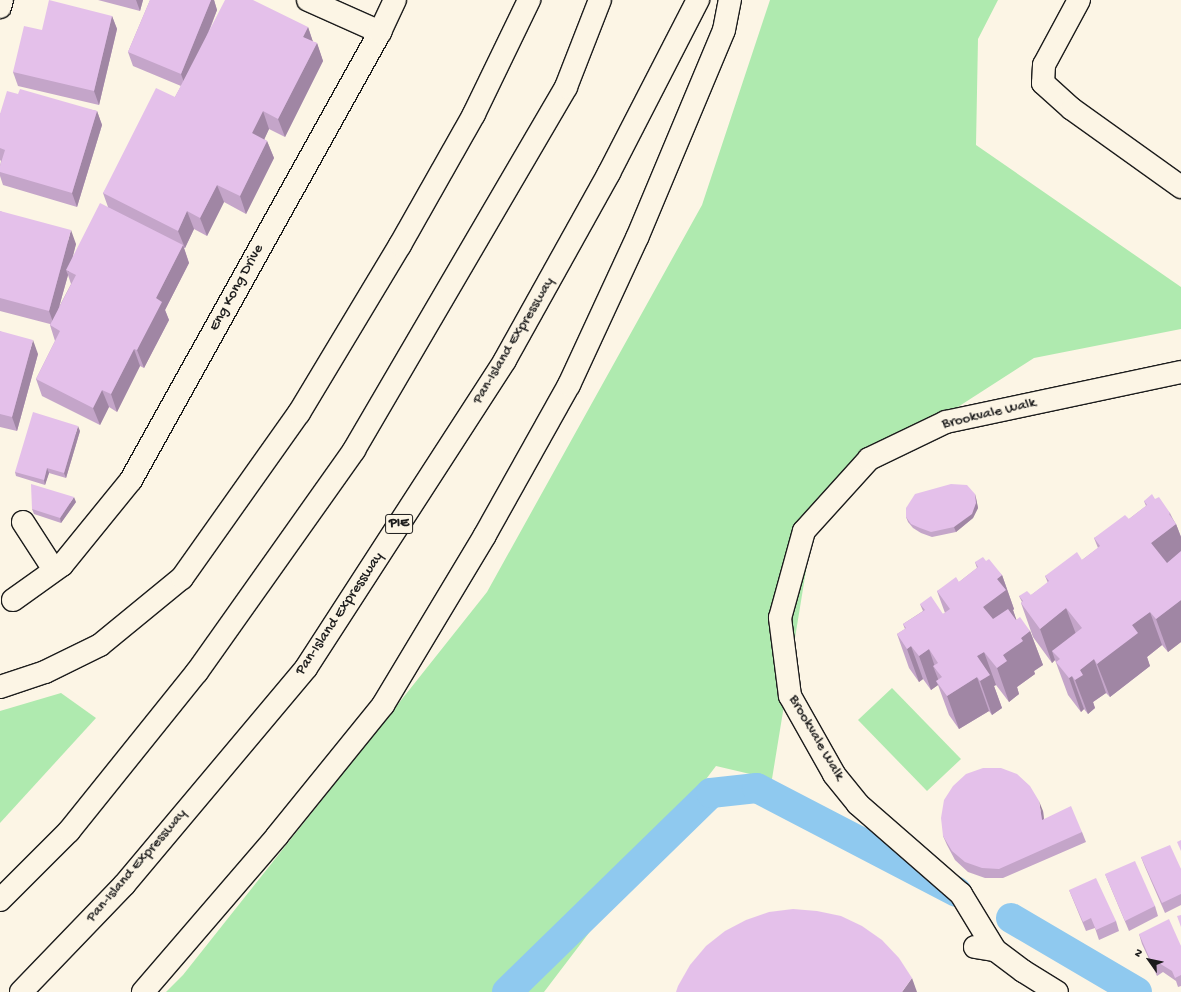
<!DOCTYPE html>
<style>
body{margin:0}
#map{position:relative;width:1181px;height:992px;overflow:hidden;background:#fcf5e5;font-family:"Gochi Hand",sans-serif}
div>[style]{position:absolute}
.green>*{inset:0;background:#afeaaf}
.canal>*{height:30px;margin:-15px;padding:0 15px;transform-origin:15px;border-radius:15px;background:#8fc9ef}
.roads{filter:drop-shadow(1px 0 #1c1c1c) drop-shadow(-1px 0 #1c1c1c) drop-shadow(0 1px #1c1c1c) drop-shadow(0 -1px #1c1c1c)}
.minor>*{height:22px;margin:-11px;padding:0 11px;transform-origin:11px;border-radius:11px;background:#fcf5e5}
.highway>*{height:22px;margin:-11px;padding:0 11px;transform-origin:11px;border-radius:11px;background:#fcf5e5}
.wall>*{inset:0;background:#c4a5c9}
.shaded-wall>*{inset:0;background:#a086a4}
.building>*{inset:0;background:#e4c0ea}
span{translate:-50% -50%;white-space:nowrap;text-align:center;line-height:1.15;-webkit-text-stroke:3px #fcf5e5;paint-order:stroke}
.shield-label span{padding:1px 3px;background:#fcf5e5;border:1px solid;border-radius:3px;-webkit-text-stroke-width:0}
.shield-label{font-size:14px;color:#1c1c1c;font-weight:700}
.street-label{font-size:15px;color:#1c1c1c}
.north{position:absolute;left:1129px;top:940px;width:40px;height:40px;-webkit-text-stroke:3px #fcf5e5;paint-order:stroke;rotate:303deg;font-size:11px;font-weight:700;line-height:16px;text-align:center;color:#1c1c1c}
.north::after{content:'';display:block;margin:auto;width:14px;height:18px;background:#1c1c1c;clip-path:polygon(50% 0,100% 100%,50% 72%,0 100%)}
</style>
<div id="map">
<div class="green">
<i style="clip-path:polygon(770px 0,998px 0,978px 39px,976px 145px,1181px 287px,1181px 329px,1034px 358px,818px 497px,772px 779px,716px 766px,544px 992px,166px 992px,183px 975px,487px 592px,702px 205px)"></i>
<i style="clip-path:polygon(892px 688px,961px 759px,927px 791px,858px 720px)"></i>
<i style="clip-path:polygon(61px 693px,96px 718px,0 823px,0 711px)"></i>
</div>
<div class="canal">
<i style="left:1011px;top:918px;width:146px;rotate:30.4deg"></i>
<i style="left:507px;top:992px;width:285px;rotate:-44.3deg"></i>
<i style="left:711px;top:793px;width:46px;rotate:-6.2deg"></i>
<i style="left:757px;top:788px;width:225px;rotate:27.5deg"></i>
</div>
<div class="roads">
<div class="minor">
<i style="left:308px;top:0;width:79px;rotate:24deg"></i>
<i style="left:1079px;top:0;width:74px;rotate:118.3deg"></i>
<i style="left:1044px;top:65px;width:18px;rotate:93deg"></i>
<i style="left:1043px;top:83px;width:39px;rotate:42deg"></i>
<i style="left:1072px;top:109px;width:134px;rotate:35.6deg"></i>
<i style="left:0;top:7px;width:7px;rotate:-74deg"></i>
<i style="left:23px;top:522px;width:57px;rotate:57.1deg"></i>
<i style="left:13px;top:600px;width:60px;rotate:-35.5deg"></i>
<i style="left:62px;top:565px;width:109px;rotate:-50.9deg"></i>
<i style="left:131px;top:480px;width:513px;rotate:-60.93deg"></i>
<i style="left:380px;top:32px;width:35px;rotate:-65deg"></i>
<i style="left:975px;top:947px;width:20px;rotate:9deg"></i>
<i style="left:995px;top:950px;width:35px;rotate:37deg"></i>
<i style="left:1023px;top:971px;width:40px;rotate:32deg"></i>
<i style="left:995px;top:950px;width:66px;rotate:-121.3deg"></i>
<i style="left:961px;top:894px;width:137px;rotate:-138.9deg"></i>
<i style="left:858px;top:804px;width:38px;rotate:-129deg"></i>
<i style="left:834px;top:774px;width:90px;rotate:-119.4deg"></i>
<i style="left:790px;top:696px;width:79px;rotate:-97.3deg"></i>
<i style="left:780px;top:618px;width:90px;rotate:-74.6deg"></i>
<i style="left:804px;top:531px;width:97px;rotate:-47.9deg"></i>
<i style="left:869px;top:459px;width:85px;rotate:-25.7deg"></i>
<i style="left:946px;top:422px;width:240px;rotate:-12deg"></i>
</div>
<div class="highway">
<i style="left:0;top:687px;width:47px;rotate:-18.4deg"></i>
<i style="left:45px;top:672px;width:61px;rotate:-26.1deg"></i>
<i style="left:100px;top:645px;width:106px;rotate:-39.3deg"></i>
<i style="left:182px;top:578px;width:202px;rotate:-54.7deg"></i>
<i style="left:299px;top:413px;width:196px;rotate:-59deg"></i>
<i style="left:400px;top:245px;width:150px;rotate:-60.5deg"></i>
<i style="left:474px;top:114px;width:127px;rotate:-64.2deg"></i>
<i style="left:0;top:900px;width:98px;rotate:-45deg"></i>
<i style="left:69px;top:831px;width:204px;rotate:-51.2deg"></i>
<i style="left:197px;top:672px;width:272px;rotate:-54.7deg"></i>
<i style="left:354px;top:450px;width:420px;rotate:-59.7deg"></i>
<i style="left:566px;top:87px;width:93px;rotate:-68.7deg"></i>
<i style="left:21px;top:992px;width:149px;rotate:-46.1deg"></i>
<i style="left:124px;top:885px;width:283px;rotate:-50deg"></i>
<i style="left:306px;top:668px;width:367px;rotate:-57.1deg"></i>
<i style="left:505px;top:360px;width:214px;rotate:-60.9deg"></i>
<i style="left:609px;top:173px;width:195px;rotate:-62.8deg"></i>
<i style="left:143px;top:992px;width:206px;rotate:-49.3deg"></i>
<i style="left:277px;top:836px;width:169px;rotate:-51deg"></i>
<i style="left:383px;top:705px;width:198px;rotate:-59deg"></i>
<i style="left:485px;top:535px;width:172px;rotate:-60.8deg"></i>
<i style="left:569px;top:385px;width:162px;rotate:-65.2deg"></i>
<i style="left:637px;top:238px;width:225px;rotate:-67.3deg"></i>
<i style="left:724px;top:30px;width:31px;rotate:-79deg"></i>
</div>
</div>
<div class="wall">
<i style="clip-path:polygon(98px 0,143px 0,140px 11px)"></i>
<i style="clip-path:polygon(evenodd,150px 0,214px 0,217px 10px,209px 32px,308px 27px,313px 42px,317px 43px,323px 61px,285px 137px,269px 129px,264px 139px,267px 141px,274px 158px,246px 214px,224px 202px,207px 236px,194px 229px,185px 248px,184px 248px,189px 263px,165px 310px,169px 320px,144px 368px,140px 366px,117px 412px,109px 407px,100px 425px,42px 396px,36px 379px,55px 341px,50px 325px,50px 324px,0 311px,0 211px,76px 244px,72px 258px,108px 207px,103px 193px,175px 97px,181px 86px,133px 66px,128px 52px,150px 0,68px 275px,71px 284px,59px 307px,68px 275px)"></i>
<i style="clip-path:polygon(112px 16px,117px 29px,99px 105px,18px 86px,13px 72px,42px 30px)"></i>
<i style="clip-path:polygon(18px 94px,97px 111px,102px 125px,77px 207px,3px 185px,0 176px,0 166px,1px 161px,0 160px,0 114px)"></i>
<i style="clip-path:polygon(0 331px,38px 354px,17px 431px,0 427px)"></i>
<i style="clip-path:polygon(80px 431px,66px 478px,49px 473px,45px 485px,16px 476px,15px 472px)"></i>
<i style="clip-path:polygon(976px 498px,978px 508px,973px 518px,956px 532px,932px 537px,921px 533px,913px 528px,908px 522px,906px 517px)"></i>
<i style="clip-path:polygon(1155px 499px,1170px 513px,1173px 519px,1176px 524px,1181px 537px,1181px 642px,1168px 652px,1162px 645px,1147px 657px,1150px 666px,1110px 697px,1106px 693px,1093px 702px,1095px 708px,1088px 714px,1084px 709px,1081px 712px,1068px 695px,1055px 660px,1052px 663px,1033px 637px,1021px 603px,1022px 602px,1019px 596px,1031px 595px,1048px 583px,1045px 576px,1082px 560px,1098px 548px,1094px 538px,1129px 519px,1146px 506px,1144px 501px)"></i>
<i style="clip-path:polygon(76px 502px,61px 523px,34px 514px,32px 509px)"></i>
<i style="clip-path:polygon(986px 561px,1002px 575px,1014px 609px,1013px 610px,1016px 620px,1030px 631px,1043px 665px,1034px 671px,1035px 674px,1017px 687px,1019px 694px,1009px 702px,996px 685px,994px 686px,1002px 708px,992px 715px,989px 711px,959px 729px,949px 715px,938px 685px,931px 690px,923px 679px,919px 682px,909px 668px,897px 634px,905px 629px,903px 624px,923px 611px,920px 604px,943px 614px,945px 613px,937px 591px,959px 582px,977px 568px,975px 562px)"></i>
<i style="clip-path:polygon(1043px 811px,1044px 819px,1082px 832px,1086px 842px,1003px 878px,985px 878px,968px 872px,955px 860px,947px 845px,943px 836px)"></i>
<i style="clip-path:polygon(1141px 857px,1181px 869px,1181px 905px,1165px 913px,1145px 867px)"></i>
<i style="clip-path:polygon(1105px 874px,1155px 906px,1158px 916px,1129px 931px)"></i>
<i style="clip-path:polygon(1069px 890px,1116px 921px,1119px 931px,1099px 940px,1095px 928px,1086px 931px)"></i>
<i style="clip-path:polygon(1139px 934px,1181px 946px,1181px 986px,1178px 987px,1176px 981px,1163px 972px,1157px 976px,1142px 944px)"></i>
</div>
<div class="shaded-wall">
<i style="clip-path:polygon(136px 0,143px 0,140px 11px)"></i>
<i style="clip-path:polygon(211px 0,214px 0,217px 10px,186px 88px,181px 74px)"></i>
<i style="clip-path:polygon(112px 16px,117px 29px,99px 105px,94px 91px)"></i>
<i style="clip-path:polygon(308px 27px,314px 45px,303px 37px)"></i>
<i style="clip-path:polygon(317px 43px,323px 61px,285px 137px,278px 119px)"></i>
<i style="clip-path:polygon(97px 111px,102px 125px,77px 207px,72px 193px)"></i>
<i style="clip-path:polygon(263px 111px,269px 129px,259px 151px,252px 133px)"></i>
<i style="clip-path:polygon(267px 141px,274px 158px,246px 214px,240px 196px)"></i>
<i style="clip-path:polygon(217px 185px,224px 202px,207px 236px,200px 218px)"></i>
<i style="clip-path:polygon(187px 211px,194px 229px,185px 248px,178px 231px)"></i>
<i style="clip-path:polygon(71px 230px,76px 244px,69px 272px,66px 270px,68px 275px,54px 325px,49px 311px)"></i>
<i style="clip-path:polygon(183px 245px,189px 263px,165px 310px,169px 320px,144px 368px,137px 350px,156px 298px)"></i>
<i style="clip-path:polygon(33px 340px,38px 354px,17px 431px,12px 417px)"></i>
<i style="clip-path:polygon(134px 349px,140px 366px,117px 412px,111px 394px)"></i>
<i style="clip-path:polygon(102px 390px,109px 407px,100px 425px,93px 408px)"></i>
<i style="clip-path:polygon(78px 426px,80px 431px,66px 478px,64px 473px)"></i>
<i style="clip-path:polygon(47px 468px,49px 473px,45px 485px,44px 480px)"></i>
<i style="clip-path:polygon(975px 494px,976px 498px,978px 508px,973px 518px,956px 532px,954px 527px)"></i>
<i style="clip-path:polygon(74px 497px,76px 502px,61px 523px,60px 518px)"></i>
<i style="clip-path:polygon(1176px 524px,1181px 537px,1181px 563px,1163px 576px,1151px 543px)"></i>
<i style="clip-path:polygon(1002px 575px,1014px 609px,1013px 610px,1018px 624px,995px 640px,983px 607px,997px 579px)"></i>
<i style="clip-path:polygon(1181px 600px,1181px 642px,1168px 652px,1156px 619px)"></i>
<i style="clip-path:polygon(1066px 608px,1079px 642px,1052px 651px,1055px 660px,1052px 663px,1040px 629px)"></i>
<i style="clip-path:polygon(1150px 612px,1162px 645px,1147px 657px,1150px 666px,1110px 697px,1097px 664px,1132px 625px)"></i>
<i style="clip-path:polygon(1030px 631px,1043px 665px,1034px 671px,1035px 674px,1017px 687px,1019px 694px,1009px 702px,997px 668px,1003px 655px,1021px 638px)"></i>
<i style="clip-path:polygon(911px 646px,923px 679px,919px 682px,907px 649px)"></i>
<i style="clip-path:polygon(929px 649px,936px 670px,933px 666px,940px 684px,936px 681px,938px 685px,931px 690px,919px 656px)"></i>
<i style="clip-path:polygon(984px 652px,996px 685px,994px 686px,1002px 708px,992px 715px,980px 681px,977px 656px)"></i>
<i style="clip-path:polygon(1094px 659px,1106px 693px,1093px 702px,1095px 708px,1088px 714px,1075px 680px,1080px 670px)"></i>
<i style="clip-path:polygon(1072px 676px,1084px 709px,1081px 712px,1069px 678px)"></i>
<i style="clip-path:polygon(977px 677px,989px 711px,959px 729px,947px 696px)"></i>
<i style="clip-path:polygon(1039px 801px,1043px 811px,1045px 829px,1042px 820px)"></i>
<i style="clip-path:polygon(912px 978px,917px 992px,902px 992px)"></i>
</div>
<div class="building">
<i style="clip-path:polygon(49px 0,112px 16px,94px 91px,13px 72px,24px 26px,42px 30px)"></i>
<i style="clip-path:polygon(150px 0,211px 0,181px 74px,128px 52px)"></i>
<i style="clip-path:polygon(225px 0,253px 0,308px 27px,303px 37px,317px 43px,278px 119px,263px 111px,252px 133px,267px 141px,240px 196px,217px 185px,200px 218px,187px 211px,178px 231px,103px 193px,156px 88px,175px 97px)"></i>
<i style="clip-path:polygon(20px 89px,97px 111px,72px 193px,0 172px,0 166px,5px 150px,0 148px,0 114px,7px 91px,18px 94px)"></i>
<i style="clip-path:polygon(100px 203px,183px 245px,156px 298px,162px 302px,137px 350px,134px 349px,111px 394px,102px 390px,93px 408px,36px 379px,60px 331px,50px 325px,76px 275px,66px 270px)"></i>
<i style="clip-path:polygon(0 211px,71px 230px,49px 311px,0 298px)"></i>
<i style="clip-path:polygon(0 331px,33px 340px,12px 417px,0 414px)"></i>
<i style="clip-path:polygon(33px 412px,78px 426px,64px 473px,47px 468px,44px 480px,15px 472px)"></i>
<i style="clip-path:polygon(31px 484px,74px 497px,60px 518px,32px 509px)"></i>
<i style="clip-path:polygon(951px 484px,967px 485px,975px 494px,976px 503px,972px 514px,954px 527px,931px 532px,920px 528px,911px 524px,906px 517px,906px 508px,915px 494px)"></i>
<i style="clip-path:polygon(1152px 494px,1155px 499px,1159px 497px,1170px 513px,1169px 514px,1176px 524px,1151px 543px,1167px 563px,1181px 551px,1181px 600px,1156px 619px,1150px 612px,1132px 625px,1138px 633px,1097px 664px,1094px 659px,1080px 670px,1083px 675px,1075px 680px,1072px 676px,1069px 678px,1056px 662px,1060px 659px,1052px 651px,1082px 628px,1066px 608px,1040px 629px,1021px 603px,1023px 601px,1019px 596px,1027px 591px,1031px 595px,1049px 581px,1045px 576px,1077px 552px,1082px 560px,1100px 546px,1094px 538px,1125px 515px,1129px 519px,1147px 505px,1144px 501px)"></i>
<i style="clip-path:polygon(983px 557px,986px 561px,989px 559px,1002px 575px,997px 579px,1006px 590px,983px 607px,993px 619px,1008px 609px,1016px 620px,1020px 617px,1030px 631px,1021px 638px,1023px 641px,1003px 655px,1007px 661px,997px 668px,984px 652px,977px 656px,990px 675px,980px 681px,977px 677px,947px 696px,936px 681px,942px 677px,933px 666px,938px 663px,929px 649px,919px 656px,911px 646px,907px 649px,897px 634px,906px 628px,903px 624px,925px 610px,920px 604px,931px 596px,943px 614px,950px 609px,937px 591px,956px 577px,959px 582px,978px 567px,975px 562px)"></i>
<i style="clip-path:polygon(983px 768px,1001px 768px,1017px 774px,1030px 786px,1039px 801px,1042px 820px,1071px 806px,1082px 832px,999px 869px,982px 868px,965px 862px,952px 851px,943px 836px,941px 818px,944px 800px,953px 786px,966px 774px)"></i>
<i style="clip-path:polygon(1181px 840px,1181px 851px,1177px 842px)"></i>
<i style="clip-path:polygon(1170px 845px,1181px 869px,1181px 894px,1162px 903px,1141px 857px)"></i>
<i style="clip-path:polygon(1135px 861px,1155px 906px,1125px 921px,1105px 874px)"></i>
<i style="clip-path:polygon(1096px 878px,1116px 921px,1096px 930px,1091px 918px,1083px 922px,1069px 890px)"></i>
<i style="clip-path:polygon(793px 909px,817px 911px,841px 916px,862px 926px,882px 940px,899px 958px,912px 978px,902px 992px,676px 992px,678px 986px,690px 965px,706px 946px,725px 931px,746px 920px,769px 912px)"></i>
<i style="clip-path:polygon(1181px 915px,1181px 927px,1177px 916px)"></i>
<i style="clip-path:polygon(1169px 919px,1181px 946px,1181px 975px,1175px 978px,1172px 971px,1159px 963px,1153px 966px,1139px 934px)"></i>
</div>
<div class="shield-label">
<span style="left:399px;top:524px">PIE</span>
</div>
<div class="street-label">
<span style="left:237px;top:288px;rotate:-61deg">Eng Kong Drive</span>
<span style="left:514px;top:341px;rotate:-59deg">Pan-Island Expressway</span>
<span style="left:989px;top:414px;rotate:-13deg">Brookvale Walk</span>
<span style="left:340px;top:614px;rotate:-56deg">Pan-Island Expressway</span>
<span style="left:816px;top:738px;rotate:60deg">Brookvale Walk</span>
<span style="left:137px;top:866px;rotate:-49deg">Pan-Island Expressway</span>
</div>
<div class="north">N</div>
</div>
